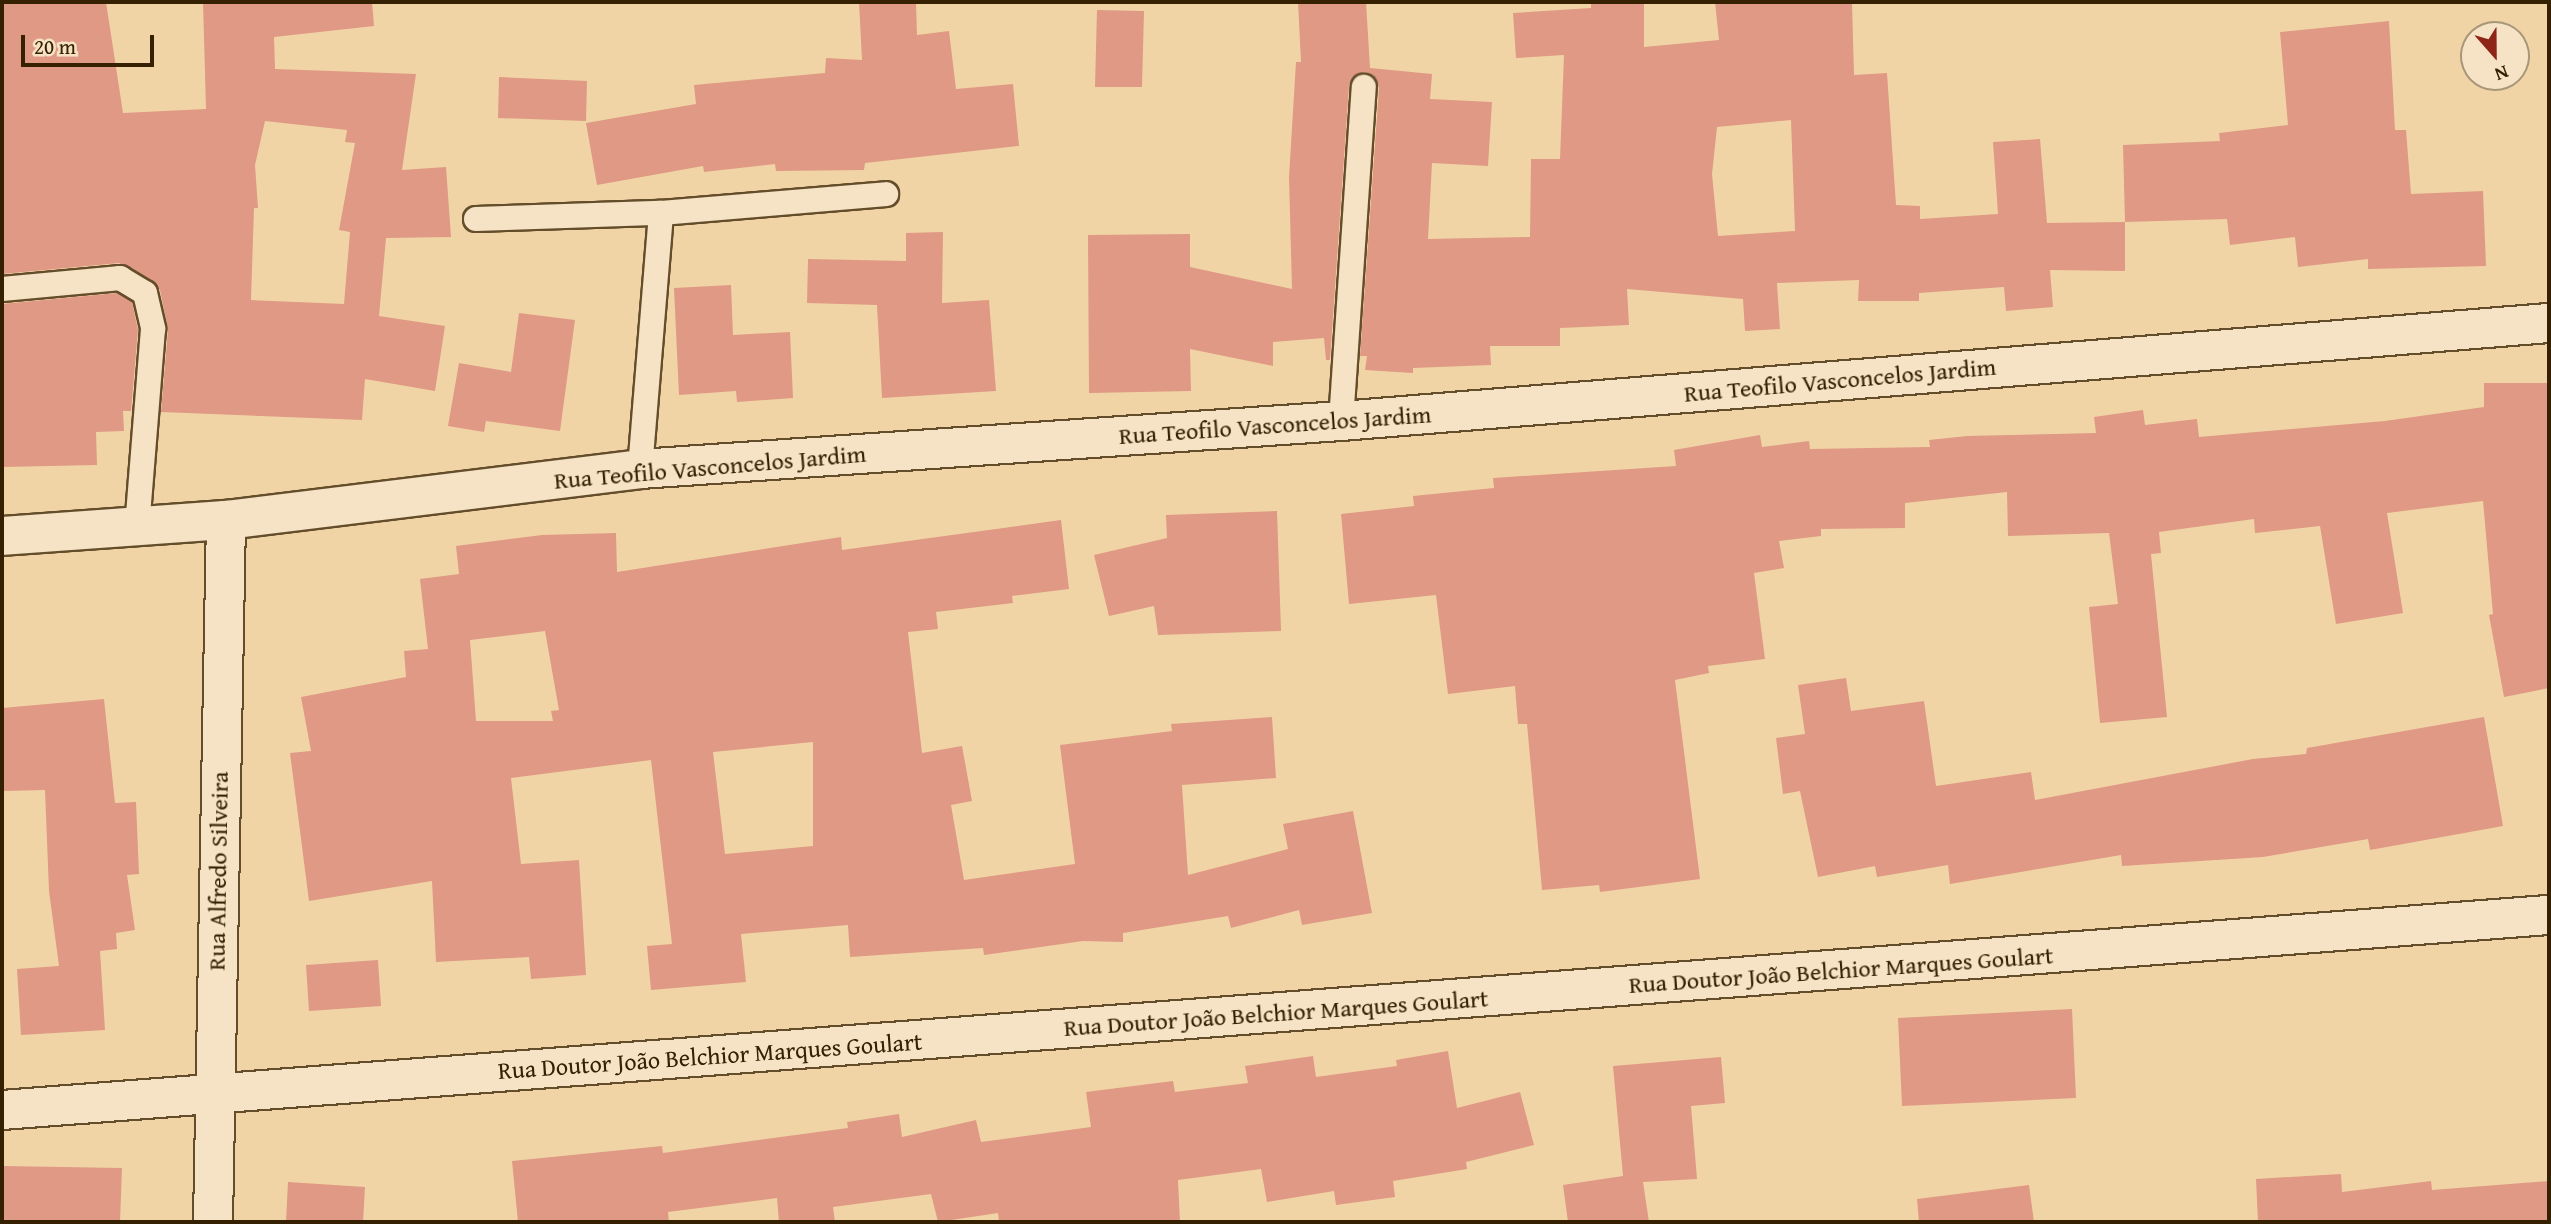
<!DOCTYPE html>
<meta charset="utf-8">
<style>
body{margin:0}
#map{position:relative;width:2551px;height:1224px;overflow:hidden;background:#f1d4a6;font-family:"Gentium Book Plus",serif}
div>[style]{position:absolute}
.building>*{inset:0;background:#df9984}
.roads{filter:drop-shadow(2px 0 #644d2a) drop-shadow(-2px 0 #644d2a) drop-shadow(0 2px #644d2a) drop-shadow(0 -2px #644d2a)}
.lane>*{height:24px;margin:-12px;padding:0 12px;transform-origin:12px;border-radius:12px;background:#f6e3c5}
.street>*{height:38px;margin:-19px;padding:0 19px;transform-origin:19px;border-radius:19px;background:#f6e3c5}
.secondary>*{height:38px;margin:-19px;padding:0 19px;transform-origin:19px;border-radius:19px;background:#f6e3c5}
span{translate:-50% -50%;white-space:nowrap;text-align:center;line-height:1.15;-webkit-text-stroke:5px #f6e3c5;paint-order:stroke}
.street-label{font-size:24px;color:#352001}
.frame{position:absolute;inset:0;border:4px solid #352001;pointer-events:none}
.north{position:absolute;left:2460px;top:21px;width:70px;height:70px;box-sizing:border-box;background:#f6e3c5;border:2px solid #a99577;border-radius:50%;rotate:159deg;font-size:19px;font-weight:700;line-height:28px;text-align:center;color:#352001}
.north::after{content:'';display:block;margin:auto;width:24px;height:32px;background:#8f2418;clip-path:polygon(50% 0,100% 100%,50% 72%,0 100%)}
.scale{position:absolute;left:21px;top:35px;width:133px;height:32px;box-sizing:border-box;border:4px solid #352001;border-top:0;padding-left:9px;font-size:21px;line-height:24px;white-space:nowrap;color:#352001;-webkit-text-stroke:5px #f6e3c5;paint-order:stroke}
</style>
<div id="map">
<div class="building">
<i style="clip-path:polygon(evenodd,2px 2px,106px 2px,123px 113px,206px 109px,203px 2px,372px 2px,374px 26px,274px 37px,275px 69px,416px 74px,402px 170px,446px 167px,451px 237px,386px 238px,379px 316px,445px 326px,435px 391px,365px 379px,362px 420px,161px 412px,168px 330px,160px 290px,153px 281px,119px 263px,2px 274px,2px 2px,265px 121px,347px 130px,345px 142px,355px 143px,339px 230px,350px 232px,344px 304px,251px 300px,254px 208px,258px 208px,255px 165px,265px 121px)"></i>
<i style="clip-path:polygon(859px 2px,916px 2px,917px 35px,949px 31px,956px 89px,1013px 84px,1019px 146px,865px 163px,864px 170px,776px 171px,775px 164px,704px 172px,703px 166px,597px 185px,586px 123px,696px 104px,694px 85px,825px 73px,826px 58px,862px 60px)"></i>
<i style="clip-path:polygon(evenodd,1298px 2px,1366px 2px,1370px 68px,1432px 74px,1430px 99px,1492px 102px,1488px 166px,1432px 163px,1428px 239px,1530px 237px,1531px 159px,1560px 159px,1564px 55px,1516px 58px,1513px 13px,1591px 8px,1591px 2px,1644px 2px,1644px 47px,1719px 40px,1715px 2px,1852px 2px,1854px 75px,1887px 73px,1896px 205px,1920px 206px,1920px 219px,1998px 214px,1993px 142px,2040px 139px,2047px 223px,2125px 222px,2125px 271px,2050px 270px,2053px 307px,2006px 311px,2004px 287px,1919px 293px,1919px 301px,1858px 301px,1859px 280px,1777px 283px,1780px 329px,1745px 331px,1743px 299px,1627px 289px,1629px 325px,1560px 328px,1560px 346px,1490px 346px,1491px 365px,1413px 368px,1413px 373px,1365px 370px,1367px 356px,1360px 356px,1379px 88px,1373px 75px,1364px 72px,1352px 78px,1349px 86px,1330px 360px,1326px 360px,1324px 338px,1273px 342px,1273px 366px,1190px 349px,1191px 391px,1089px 393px,1088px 235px,1190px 234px,1190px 267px,1292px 289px,1289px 177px,1296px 62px,1301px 62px,1298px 2px,1791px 120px,1795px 231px,1718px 236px,1712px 174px,1717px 127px,1791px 120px)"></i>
<i style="clip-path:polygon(1097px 10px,1144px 11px,1142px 87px,1095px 87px)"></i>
<i style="clip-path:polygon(2389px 21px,2395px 130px,2406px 130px,2411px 194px,2483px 191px,2486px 266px,2368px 269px,2368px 259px,2298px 267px,2295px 237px,2230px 245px,2227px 219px,2125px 222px,2123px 145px,2220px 141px,2219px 133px,2288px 125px,2280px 32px)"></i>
<i style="clip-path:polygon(499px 77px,587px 81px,586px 121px,498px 118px)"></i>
<i style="clip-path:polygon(943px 232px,942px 303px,989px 300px,996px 391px,882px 398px,877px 305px,807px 303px,808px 259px,906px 261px,906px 233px)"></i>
<i style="clip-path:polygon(731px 285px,733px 335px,790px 332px,793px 398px,737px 402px,736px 391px,679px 395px,674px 288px)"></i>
<i style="clip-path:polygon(117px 293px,132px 302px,138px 330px,131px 411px,123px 411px,124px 431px,96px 432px,97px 465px,2px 467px,2px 304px)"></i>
<i style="clip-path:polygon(519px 313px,575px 320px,560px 431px,486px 421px,484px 432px,448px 426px,459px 363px,511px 372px)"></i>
<i style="clip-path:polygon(2484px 383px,2549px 383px,2549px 688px,2504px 697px,2489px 615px,2493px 614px,2483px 501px,2387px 513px,2403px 613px,2336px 624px,2320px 526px,2255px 533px,2254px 519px,2159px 532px,2161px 553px,2151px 554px,2167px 717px,2100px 723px,2089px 607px,2118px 604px,2109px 533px,2008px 536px,2007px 492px,1905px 503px,1905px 528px,1821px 529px,1821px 536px,1779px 541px,1784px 568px,1754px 573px,1765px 659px,1708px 666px,1709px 673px,1675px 680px,1700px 879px,1600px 892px,1599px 885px,1542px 890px,1527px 724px,1518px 724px,1515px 686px,1448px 694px,1436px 595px,1349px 604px,1341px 514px,1414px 506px,1413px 496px,1494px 488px,1493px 478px,1676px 466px,1674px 450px,1760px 435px,1762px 447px,1809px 441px,1810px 449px,1930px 447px,1929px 440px,1967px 436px,2096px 433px,2094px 417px,2143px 410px,2145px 425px,2197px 419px,2199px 437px,2385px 421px,2484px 407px)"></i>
<i style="clip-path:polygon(1277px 511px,1281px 631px,1158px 635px,1154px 606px,1109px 616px,1094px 555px,1167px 538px,1166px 515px)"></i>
<i style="clip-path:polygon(evenodd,1061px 520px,1069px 589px,1012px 596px,1013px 603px,936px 612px,938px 629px,908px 632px,922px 753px,962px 746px,972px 801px,951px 805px,964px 880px,1075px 864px,1060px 745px,1172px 731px,1171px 724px,1272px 717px,1276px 778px,1182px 785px,1188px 875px,1288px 849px,1283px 824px,1353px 811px,1372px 913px,1302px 925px,1299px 910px,1231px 928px,1228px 916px,1123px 933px,1123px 942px,1083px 941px,984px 955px,983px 948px,850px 957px,848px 925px,741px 934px,746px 982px,651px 990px,647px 946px,672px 944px,651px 760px,511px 778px,521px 864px,579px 860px,586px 975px,531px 979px,529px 957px,436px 962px,432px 881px,309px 901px,290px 753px,311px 751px,301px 697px,406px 677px,404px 651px,428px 649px,420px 579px,459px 574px,456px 546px,542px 535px,616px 533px,617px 572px,841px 537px,842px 550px,1061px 520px,545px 631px,559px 710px,551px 711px,553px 721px,476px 721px,470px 640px,545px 631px,1061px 520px,813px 742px,813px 846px,725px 854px,713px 752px,813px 742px)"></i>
<i style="clip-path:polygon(1846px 678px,1851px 711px,1924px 701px,1936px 786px,2031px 772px,2035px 800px,2253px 759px,2306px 754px,2307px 748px,2484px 717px,2503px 826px,2370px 850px,2368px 839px,2263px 857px,2122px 866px,2121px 855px,1950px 884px,1948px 865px,1877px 877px,1875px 866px,1818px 877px,1800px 791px,1783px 794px,1776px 738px,1805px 734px,1798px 685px)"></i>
<i style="clip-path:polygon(104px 699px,115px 803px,136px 802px,139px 874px,127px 875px,135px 930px,116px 933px,117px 949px,100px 951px,105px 1030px,21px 1035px,17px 969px,59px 966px,49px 891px,45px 790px,2px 791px,2px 708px)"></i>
<i style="clip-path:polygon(378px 960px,381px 1006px,309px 1011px,306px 965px)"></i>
<i style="clip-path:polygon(2072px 1009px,2076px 1098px,1902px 1106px,1898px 1018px)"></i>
<i style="clip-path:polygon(1448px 1051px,1457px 1108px,1520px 1092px,1534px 1145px,1466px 1162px,1467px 1169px,1393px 1181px,1395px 1197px,1336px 1205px,1334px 1191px,1267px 1202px,1261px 1169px,1178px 1180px,1180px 1222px,999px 1222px,998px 1213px,938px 1222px,931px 1194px,833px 1207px,835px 1222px,779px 1222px,777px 1198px,668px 1212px,669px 1222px,518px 1222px,512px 1161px,662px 1146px,663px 1153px,848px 1128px,847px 1122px,899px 1114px,902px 1137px,976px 1120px,981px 1142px,1091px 1127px,1086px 1092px,1173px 1081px,1175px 1092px,1248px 1083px,1245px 1066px,1313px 1056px,1316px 1077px,1397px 1066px,1396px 1060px)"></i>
<i style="clip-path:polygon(1721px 1057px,1725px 1103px,1691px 1106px,1697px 1179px,1643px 1182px,1649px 1222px,1568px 1222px,1563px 1185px,1623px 1176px,1613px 1066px)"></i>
<i style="clip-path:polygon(2px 1166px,122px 1168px,120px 1222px,2px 1222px)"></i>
<i style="clip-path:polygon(2341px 1174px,2342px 1192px,2431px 1181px,2432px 1190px,2549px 1181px,2549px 1222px,2258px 1222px,2256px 1179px)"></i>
<i style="clip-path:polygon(288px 1182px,365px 1187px,363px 1222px,286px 1222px)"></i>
<i style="clip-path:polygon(2029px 1185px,2034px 1222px,1919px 1222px,1917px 1199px)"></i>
</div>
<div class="roads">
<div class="lane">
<i style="left:476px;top:219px;width:185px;rotate:-1.9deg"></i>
<i style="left:661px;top:213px;width:226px;rotate:-4.8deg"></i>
<i style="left:2px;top:289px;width:119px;rotate:-5.3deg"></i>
<i style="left:120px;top:278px;width:29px;rotate:31deg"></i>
<i style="left:145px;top:293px;width:37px;rotate:77deg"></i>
<i style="left:153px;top:329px;width:198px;rotate:94.6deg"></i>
<i style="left:1341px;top:421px;width:335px;rotate:-86.1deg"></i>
<i style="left:640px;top:469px;width:257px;rotate:-85.3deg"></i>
</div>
<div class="street">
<i style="left:226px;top:520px;width:417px;rotate:-7deg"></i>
<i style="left:640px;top:469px;width:703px;rotate:-3.92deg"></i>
<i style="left:1341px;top:421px;width:1212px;rotate:-4.64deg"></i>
<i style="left:2px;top:1110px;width:2554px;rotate:-4.38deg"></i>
</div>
<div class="secondary">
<i style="left:2px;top:536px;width:225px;rotate:-4.1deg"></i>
<i style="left:226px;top:520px;width:702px;rotate:91.06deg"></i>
</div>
</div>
<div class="street-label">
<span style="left:1840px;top:380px;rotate:-5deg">Rua Teofilo Vasconcelos Jardim</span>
<span style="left:1275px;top:425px;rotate:-4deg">Rua Teofilo Vasconcelos Jardim</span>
<span style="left:710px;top:467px;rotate:-5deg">Rua Teofilo Vasconcelos Jardim</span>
<span style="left:218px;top:871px;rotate:-89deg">Rua Alfredo Silveira</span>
<span style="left:1841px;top:970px;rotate:-4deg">Rua Doutor João Belchior Marques Goulart</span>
<span style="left:1276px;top:1013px;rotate:-4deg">Rua Doutor João Belchior Marques Goulart</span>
<span style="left:710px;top:1056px;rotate:-4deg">Rua Doutor João Belchior Marques Goulart</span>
</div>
<div class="frame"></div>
<div class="north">N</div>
<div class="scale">20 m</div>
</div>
